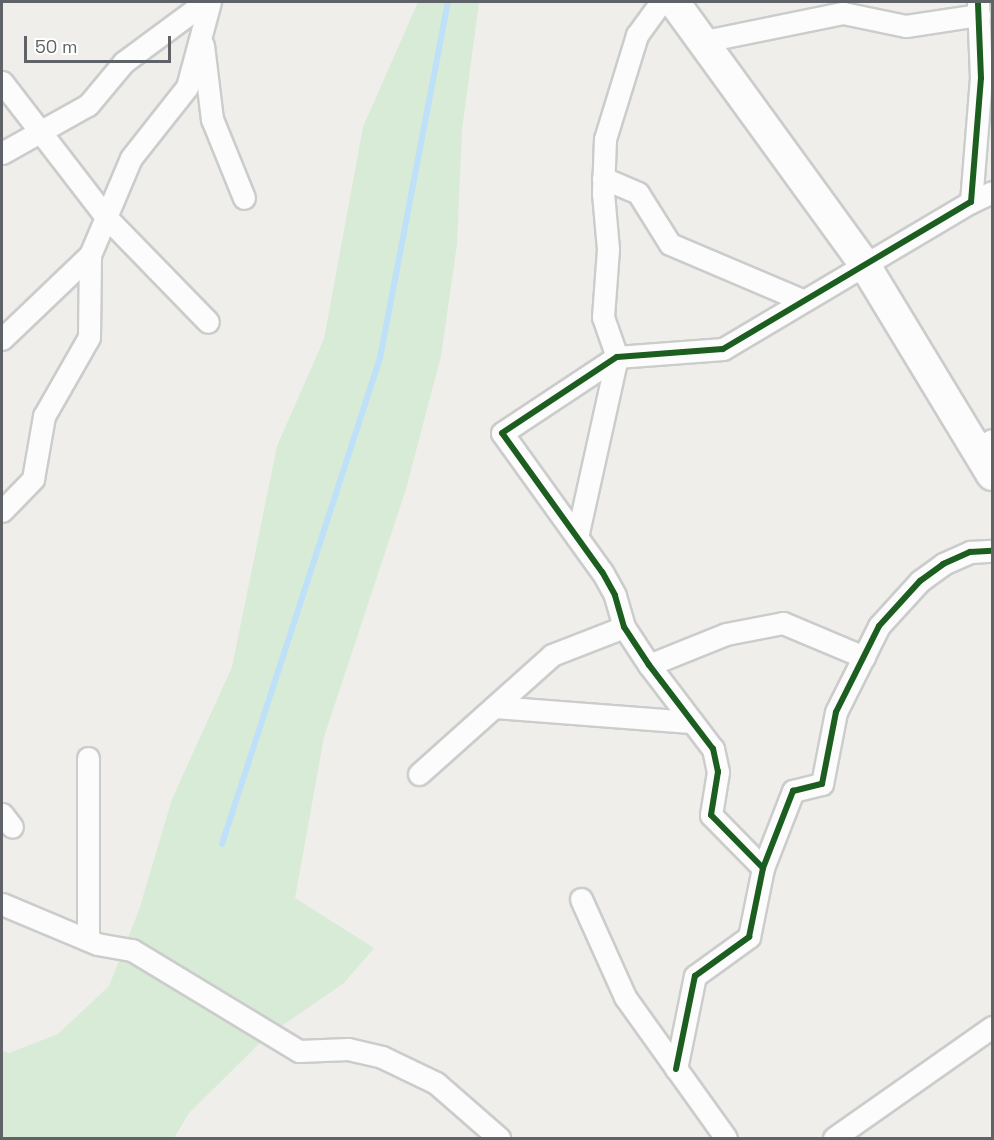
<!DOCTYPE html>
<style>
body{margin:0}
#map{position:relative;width:994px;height:1140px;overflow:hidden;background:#efeeea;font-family:"Space Grotesk",sans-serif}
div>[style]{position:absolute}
.green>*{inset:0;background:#d8ebd6}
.stream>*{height:6px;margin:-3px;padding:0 3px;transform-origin:3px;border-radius:3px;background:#bfe0f9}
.roads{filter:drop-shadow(2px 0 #cbcccc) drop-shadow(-2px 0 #cbcccc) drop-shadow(0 2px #cbcccc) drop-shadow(0 -2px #cbcccc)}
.street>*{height:21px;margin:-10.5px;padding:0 10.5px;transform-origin:10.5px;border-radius:10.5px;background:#fdfcfc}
.secondary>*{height:30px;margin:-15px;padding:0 15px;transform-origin:15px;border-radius:15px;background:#fdfcfc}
.cycleway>*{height:6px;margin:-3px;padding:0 3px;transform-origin:3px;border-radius:3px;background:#1b5e20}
span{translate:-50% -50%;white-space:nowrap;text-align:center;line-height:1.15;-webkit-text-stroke:5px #fff;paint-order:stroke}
.frame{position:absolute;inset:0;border:3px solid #5f6368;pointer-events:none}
.scale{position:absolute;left:24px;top:36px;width:147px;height:27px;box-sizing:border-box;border:3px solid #5f6368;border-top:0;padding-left:8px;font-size:18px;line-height:21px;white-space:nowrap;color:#5f6368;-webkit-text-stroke:4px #fff;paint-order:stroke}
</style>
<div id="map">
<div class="green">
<i style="clip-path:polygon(418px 2px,479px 2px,462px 130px,457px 244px,441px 356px,406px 489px,324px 737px,295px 898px,374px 948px,344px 983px,267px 1036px,189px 1113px,174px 1138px,2px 1138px,2px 1051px,9px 1053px,58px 1034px,109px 986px,139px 910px,172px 799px,232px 667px,277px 446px,324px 339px,363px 127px)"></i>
</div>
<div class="stream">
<i style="left:222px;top:844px;width:511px;rotate:-71.99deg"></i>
<i style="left:380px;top:358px;width:362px;rotate:-79.2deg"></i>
</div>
<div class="roads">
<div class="street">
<i style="left:700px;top:42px;width:146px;rotate:-11.5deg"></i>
<i style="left:843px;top:13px;width:64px;rotate:11.7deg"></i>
<i style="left:906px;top:26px;width:74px;rotate:-8.6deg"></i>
<i style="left:203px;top:45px;width:75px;rotate:83.1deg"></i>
<i style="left:212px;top:119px;width:85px;rotate:67.9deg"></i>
<i style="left:2px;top:82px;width:170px;rotate:52.4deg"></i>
<i style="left:106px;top:217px;width:146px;rotate:45.8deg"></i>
<i style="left:2px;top:153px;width:98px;rotate:-29.2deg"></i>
<i style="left:88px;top:105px;width:56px;rotate:-50.1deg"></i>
<i style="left:124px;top:62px;width:101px;rotate:-36.5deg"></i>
<i style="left:603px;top:178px;width:38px;rotate:23deg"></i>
<i style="left:638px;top:193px;width:60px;rotate:57.9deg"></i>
<i style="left:670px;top:244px;width:143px;rotate:23deg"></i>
<i style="left:971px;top:202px;width:23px;rotate:-25deg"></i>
<i style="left:2px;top:339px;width:122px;rotate:-43.7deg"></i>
<i style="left:977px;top:449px;width:17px;rotate:-31deg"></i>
<i style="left:2px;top:511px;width:45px;rotate:-45.9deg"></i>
<i style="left:33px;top:479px;width:64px;rotate:-80.1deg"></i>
<i style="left:44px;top:416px;width:91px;rotate:-60.3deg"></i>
<i style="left:89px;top:337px;width:82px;rotate:-89.3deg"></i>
<i style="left:90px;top:255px;width:105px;rotate:-67.1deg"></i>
<i style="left:131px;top:158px;width:90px;rotate:-51.7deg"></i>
<i style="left:187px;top:87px;width:88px;rotate:-74.9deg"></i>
<i style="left:577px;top:537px;width:184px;rotate:-77.5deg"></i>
<i style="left:617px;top:357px;width:42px;rotate:-109.3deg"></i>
<i style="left:603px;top:317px;width:68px;rotate:-85.8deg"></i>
<i style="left:608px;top:249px;width:56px;rotate:-95.1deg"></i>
<i style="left:603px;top:193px;width:54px;rotate:-87.9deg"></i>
<i style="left:605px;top:139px;width:109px;rotate:-72.9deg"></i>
<i style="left:637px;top:35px;width:41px;rotate:-54deg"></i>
<i style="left:649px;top:665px;width:83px;rotate:-21.9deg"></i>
<i style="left:726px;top:634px;width:58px;rotate:-10.9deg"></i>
<i style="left:783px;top:623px;width:88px;rotate:22.8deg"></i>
<i style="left:496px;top:707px;width:194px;rotate:4.4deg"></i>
<i style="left:419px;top:774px;width:178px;rotate:-41.8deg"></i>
<i style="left:552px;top:655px;width:77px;rotate:-21.3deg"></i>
<i style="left:2px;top:814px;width:16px;rotate:52deg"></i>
<i style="left:763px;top:868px;width:74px;rotate:-134.5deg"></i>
<i style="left:711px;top:815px;width:44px;rotate:-80.8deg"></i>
<i style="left:718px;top:772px;width:24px;rotate:-102deg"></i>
<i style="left:713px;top:749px;width:106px;rotate:-127.3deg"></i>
<i style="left:649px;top:665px;width:45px;rotate:-123.3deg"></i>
<i style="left:624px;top:627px;width:33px;rotate:-106deg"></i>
<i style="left:615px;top:595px;width:26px;rotate:-119deg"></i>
<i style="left:602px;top:572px;width:171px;rotate:-125.7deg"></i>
<i style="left:502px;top:433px;width:138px;rotate:-33.5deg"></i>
<i style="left:617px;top:357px;width:106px;rotate:-4.3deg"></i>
<i style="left:723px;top:349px;width:288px;rotate:-30.7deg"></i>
<i style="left:971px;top:202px;width:124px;rotate:-85.4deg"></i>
<i style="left:981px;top:78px;width:76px;rotate:-92.3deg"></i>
<i style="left:581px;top:899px;width:107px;rotate:65.8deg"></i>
<i style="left:625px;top:997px;width:173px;rotate:54.4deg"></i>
<i style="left:2px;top:904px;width:103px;rotate:22.8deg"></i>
<i style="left:97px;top:944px;width:36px;rotate:10deg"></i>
<i style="left:132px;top:950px;width:195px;rotate:31.2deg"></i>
<i style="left:299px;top:1051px;width:49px;rotate:-2.3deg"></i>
<i style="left:348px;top:1049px;width:35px;rotate:13deg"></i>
<i style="left:382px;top:1057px;width:60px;rotate:25.7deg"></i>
<i style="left:436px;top:1083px;width:84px;rotate:41.1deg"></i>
<i style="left:88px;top:940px;width:182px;rotate:-90deg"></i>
<i style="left:676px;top:1069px;width:95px;rotate:-78.5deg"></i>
<i style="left:695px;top:976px;width:67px;rotate:-35.8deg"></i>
<i style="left:749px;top:937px;width:70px;rotate:-78.5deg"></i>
<i style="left:763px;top:868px;width:83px;rotate:-68.7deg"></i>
<i style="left:793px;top:791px;width:30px;rotate:-14deg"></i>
<i style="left:822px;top:784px;width:73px;rotate:-79deg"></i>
<i style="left:836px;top:712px;width:96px;rotate:-63.4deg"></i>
<i style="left:879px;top:626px;width:61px;rotate:-47.7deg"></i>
<i style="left:920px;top:581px;width:29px;rotate:-36deg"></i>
<i style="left:943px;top:564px;width:30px;rotate:-24deg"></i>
<i style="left:970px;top:552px;width:22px;rotate:-3deg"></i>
<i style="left:834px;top:1138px;width:193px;rotate:-35.1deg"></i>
</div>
<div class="secondary">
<i style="left:674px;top:2px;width:321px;rotate:54deg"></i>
<i style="left:863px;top:262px;width:249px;rotate:58.8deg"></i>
</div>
</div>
<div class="cycleway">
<i style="left:763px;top:868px;width:74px;rotate:-134.5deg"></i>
<i style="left:711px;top:815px;width:44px;rotate:-80.8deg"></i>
<i style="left:718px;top:772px;width:24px;rotate:-102deg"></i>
<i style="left:713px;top:749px;width:106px;rotate:-127.3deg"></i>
<i style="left:649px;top:665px;width:45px;rotate:-123.3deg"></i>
<i style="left:624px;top:627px;width:33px;rotate:-106deg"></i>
<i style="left:615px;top:595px;width:26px;rotate:-119deg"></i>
<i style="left:602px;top:572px;width:171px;rotate:-125.7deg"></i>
<i style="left:502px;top:433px;width:138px;rotate:-33.5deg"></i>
<i style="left:617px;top:357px;width:106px;rotate:-4.3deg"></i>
<i style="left:723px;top:349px;width:288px;rotate:-30.7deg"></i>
<i style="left:971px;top:202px;width:124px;rotate:-85.4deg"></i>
<i style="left:981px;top:78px;width:76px;rotate:-92.3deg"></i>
<i style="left:676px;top:1069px;width:95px;rotate:-78.5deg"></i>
<i style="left:695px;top:976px;width:67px;rotate:-35.8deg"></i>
<i style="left:749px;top:937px;width:70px;rotate:-78.5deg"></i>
<i style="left:763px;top:868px;width:83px;rotate:-68.7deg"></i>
<i style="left:793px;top:791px;width:30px;rotate:-14deg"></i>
<i style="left:822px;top:784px;width:73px;rotate:-79deg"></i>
<i style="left:836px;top:712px;width:96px;rotate:-63.4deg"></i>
<i style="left:879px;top:626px;width:61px;rotate:-47.7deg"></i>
<i style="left:920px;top:581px;width:29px;rotate:-36deg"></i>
<i style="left:943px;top:564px;width:30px;rotate:-24deg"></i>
<i style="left:970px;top:552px;width:22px;rotate:-3deg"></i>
</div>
<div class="frame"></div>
<div class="scale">50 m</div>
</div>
